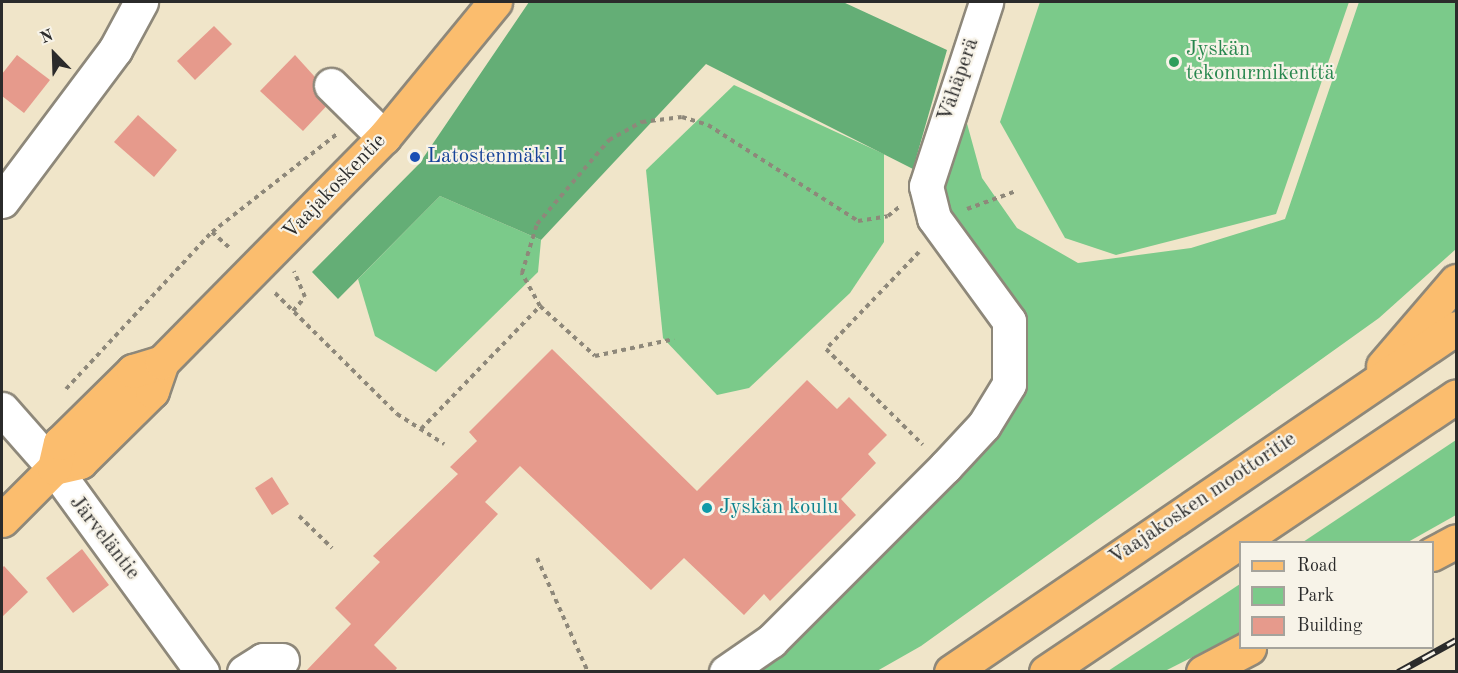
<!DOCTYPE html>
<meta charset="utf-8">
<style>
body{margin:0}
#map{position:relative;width:1458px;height:673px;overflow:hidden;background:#f0e5c9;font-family:"Old Standard TT",serif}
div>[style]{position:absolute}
.green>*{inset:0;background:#7bca8a}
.forest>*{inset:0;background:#64ae76}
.building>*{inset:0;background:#e69a8c}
.path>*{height:4px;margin-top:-2px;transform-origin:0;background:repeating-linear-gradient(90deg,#8e887a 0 4.5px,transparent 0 9px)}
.roads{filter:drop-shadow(2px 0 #8e887a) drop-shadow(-2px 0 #8e887a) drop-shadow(0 2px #8e887a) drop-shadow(0 -2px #8e887a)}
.minor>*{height:33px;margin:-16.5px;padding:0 16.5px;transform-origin:16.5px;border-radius:16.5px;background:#fff}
.major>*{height:33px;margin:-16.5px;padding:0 16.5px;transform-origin:16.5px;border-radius:16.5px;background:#fbbd6e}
.highway>*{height:33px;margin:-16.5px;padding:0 16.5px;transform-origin:16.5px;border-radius:16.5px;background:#fbbd6e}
.rail>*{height:7px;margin-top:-3.5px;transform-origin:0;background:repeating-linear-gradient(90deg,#f7f3e8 0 14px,#2b2b2b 0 28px);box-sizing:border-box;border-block:2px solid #2b2b2b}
.dots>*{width:16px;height:16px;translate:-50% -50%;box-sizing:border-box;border:3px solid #f7f3e8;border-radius:50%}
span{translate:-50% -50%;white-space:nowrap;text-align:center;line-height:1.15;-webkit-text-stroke:4.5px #f7f3e8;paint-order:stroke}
.leisure-label{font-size:21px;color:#27864d}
.left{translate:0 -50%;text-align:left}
.street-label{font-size:21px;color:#2b2b2b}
.transit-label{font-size:21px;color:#164399}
.culture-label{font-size:21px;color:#0d838f}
.frame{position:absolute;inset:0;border:3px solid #2b2b2b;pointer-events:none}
.legend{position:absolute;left:1239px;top:541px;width:195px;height:108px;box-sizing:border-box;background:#f7f3e8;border:2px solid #a5a39c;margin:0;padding:8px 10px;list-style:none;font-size:18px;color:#2b2b2b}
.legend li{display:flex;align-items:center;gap:12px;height:30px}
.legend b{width:30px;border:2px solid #a5a39c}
.north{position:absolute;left:24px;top:24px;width:60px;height:60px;-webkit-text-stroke:4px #f7f3e8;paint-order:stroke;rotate:337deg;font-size:16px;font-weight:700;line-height:24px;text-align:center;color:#2b2b2b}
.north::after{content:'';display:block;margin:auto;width:21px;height:27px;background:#2b2b2b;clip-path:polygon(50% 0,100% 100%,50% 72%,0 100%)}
</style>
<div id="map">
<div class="green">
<i style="clip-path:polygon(1040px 2px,1349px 2px,1276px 214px,1116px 255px,1065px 238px,1000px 122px)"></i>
<i style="clip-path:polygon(1359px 2px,1456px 2px,1456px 249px,1379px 318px,921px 646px,877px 671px,743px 672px,1024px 377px,973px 249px,940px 190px,963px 109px,982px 178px,1017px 228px,1078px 263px,1191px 248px,1285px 219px)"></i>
<i style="clip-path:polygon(734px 85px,884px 154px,884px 242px,850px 293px,749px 388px,717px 395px,663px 338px,646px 170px)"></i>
<i style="clip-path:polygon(440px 196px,541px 240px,538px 272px,436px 372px,375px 336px,358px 279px)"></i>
<i style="clip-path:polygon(1456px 440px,1456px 515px,1408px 542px,1303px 542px)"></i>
<i style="clip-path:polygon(1240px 584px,1240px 633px,1165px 671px,1108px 671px)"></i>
</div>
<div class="forest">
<i style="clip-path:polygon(529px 2px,843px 2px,947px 50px,913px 169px,706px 64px,541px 240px,440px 196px,338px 299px,312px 272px,419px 164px)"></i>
</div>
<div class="building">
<i style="clip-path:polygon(214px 26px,232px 44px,195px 80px,177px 61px)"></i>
<i style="clip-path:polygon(17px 55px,50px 80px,24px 113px,2px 96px,2px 74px)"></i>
<i style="clip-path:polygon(295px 55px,334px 98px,303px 131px,260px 91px)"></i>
<i style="clip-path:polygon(138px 115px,177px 150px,154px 177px,114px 142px)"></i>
<i style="clip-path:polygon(552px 349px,697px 491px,807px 380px,837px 409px,849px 397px,887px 435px,868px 454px,876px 463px,841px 499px,856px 515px,770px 601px,764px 594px,744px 615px,684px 558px,651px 590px,520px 466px,485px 502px,498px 514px,374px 645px,397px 668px,394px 672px,305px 672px,351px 624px,335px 608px,380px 562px,373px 556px,458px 474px,450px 467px,477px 441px,469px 432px)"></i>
<i style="clip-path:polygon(272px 477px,289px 504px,272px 515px,255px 488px)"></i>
<i style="clip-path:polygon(82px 549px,109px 585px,73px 613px,46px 578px)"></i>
<i style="clip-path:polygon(4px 566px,28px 592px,2px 617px,2px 568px)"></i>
</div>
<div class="path">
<i style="left:967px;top:209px;width:52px;rotate:-20.2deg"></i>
<i style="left:212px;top:232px;width:25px;rotate:42deg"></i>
<i style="left:919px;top:252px;width:134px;rotate:133.8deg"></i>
<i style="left:826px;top:349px;width:136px;rotate:44.7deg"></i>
<i style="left:275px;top:293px;width:172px;rotate:44.8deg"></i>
<i style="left:397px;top:414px;width:56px;rotate:32.6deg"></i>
<i style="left:540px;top:306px;width:38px;rotate:-119deg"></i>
<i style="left:522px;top:273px;width:51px;rotate:-73deg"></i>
<i style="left:537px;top:224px;width:111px;rotate:-49.4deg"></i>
<i style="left:609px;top:140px;width:38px;rotate:-29deg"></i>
<i style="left:642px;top:122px;width:40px;rotate:-7.1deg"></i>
<i style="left:682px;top:117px;width:27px;rotate:17deg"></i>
<i style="left:708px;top:125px;width:178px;rotate:32.6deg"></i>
<i style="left:858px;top:221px;width:30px;rotate:-9deg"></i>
<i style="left:888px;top:216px;width:14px;rotate:-39deg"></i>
<i style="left:293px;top:311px;width:18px;rotate:-49deg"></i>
<i style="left:305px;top:297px;width:28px;rotate:-113deg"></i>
<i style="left:66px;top:389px;width:214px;rotate:-47.1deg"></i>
<i style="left:212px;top:232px;width:159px;rotate:-38.1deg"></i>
<i style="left:421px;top:429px;width:171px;rotate:-45.9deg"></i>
<i style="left:540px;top:306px;width:74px;rotate:42.3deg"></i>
<i style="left:595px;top:356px;width:81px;rotate:-12.1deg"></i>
<i style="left:299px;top:516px;width:46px;rotate:44.1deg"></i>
<i style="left:537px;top:558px;width:125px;rotate:65.9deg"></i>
</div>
<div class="roads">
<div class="minor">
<i style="left:331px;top:85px;width:74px;rotate:44.5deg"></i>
<i style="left:2px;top:201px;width:189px;rotate:-53.2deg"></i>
<i style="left:115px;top:50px;width:55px;rotate:-61.6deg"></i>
<i style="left:2px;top:409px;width:79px;rotate:48.6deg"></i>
<i style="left:54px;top:468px;width:252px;rotate:54deg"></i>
<i style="left:244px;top:672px;width:22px;rotate:-32deg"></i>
<i style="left:263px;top:660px;width:19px"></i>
<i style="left:726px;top:672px;width:55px;rotate:-34.6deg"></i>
<i style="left:771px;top:641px;width:246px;rotate:-45deg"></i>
<i style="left:945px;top:467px;width:57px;rotate:-47.1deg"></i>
<i style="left:984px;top:425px;width:48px;rotate:-58.6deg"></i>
<i style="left:1009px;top:384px;width:63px;rotate:-90deg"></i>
<i style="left:1009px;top:321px;width:127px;rotate:-126.1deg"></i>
<i style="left:934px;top:218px;width:33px;rotate:-104deg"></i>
<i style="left:926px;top:186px;width:194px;rotate:-71.9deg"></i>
</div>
<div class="major">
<i style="left:54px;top:468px;width:27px;rotate:-13deg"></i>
<i style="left:80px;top:462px;width:101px;rotate:-44.6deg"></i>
<i style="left:152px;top:391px;width:31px;rotate:-71deg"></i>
<i style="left:2px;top:520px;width:74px;rotate:-45deg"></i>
<i style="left:54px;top:468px;width:26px;rotate:-77deg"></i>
<i style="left:60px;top:443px;width:103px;rotate:-44.6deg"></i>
<i style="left:133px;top:371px;width:30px;rotate:-17deg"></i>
<i style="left:162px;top:362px;width:316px;rotate:-45.4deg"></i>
<i style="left:384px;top:137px;width:175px;rotate:-50.6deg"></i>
</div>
<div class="highway">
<i style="left:1383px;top:366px;width:112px;rotate:-49.3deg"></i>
<i style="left:1432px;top:554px;width:27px;rotate:-28deg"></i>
<i style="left:951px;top:672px;width:611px;rotate:-34.26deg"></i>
<i style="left:1046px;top:672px;width:494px;rotate:-33.9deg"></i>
<i style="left:1203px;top:672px;width:52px;rotate:-27.6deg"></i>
</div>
</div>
<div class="rail">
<i style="left:1398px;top:672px;width:66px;rotate:-28.9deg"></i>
</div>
<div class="dots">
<i style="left:1174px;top:62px;background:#2e9e5b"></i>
<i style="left:415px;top:157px;background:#1a4fb4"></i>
<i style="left:707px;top:508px;background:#0f9aa8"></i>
</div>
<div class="leisure-label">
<span class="left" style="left:1186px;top:62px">Jyskän<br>tekonurmikenttä</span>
</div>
<div class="street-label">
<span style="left:959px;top:80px;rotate:-71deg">Vähäperä</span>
<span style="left:335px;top:187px;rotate:-46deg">Vaajakoskentie</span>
<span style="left:1203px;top:499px;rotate:-34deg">Vaajakosken moottoritie</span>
<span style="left:104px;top:538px;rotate:52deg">Järveläntie</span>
</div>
<div class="transit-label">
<span class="left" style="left:427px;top:157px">Latostenmäki I</span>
</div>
<div class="culture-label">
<span class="left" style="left:719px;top:508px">Jyskän koulu</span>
</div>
<div class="frame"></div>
<ul class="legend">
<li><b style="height:8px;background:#fbbd6e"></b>Road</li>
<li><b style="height:16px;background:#7bca8a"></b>Park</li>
<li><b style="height:16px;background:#e69a8c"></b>Building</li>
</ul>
<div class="north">N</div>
</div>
